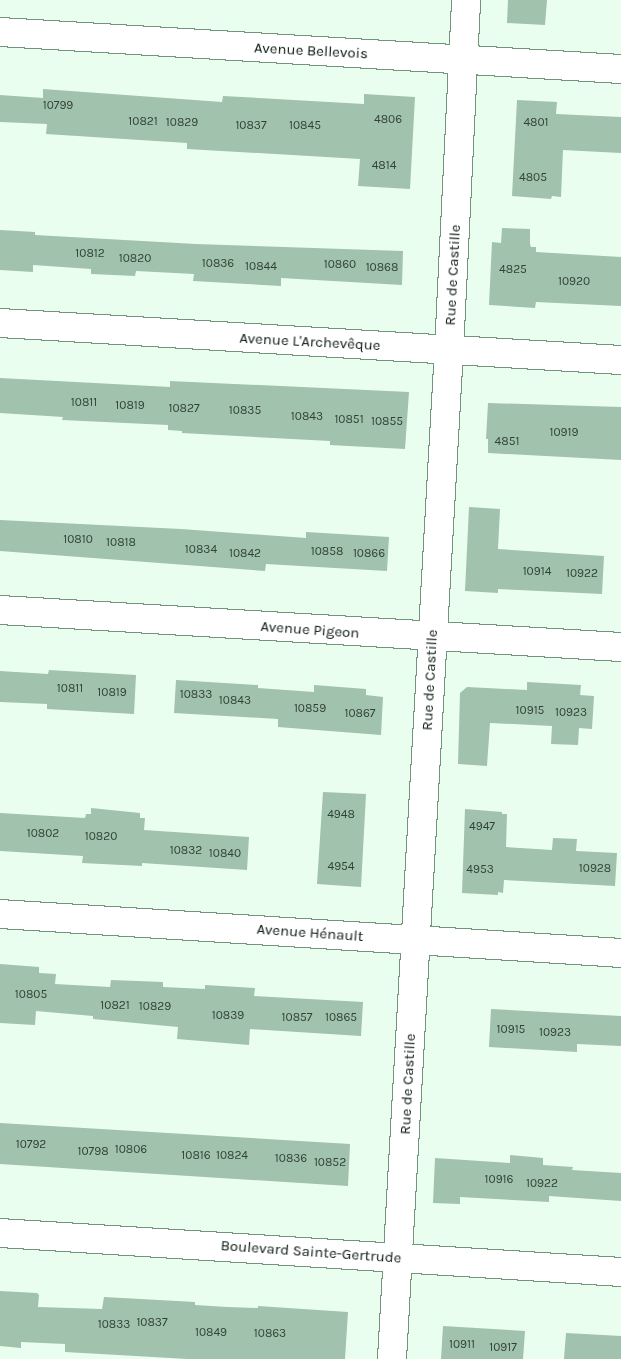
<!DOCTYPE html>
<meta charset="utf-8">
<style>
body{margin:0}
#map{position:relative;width:621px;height:1359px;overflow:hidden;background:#e9feef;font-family:Karla,sans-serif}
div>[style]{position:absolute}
.building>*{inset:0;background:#a1c2ac}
.roads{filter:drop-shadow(1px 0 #74947e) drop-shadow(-1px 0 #74947e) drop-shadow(0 1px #74947e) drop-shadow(0 -1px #74947e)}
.minor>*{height:28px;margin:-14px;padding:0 14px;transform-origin:14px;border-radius:14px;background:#fff}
span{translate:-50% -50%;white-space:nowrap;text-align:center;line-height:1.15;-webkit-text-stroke:4.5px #fff;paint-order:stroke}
.number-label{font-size:12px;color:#304236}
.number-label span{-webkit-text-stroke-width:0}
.street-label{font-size:15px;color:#0b170f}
</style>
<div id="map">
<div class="building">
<i style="clip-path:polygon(508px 0,547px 0,545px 25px,507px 23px)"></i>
<i style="clip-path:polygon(43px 89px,222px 102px,223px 96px,364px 104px,364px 94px,415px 97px,410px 189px,358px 186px,360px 159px,187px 149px,187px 143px,46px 134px,47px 124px,0 122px,0 95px,43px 98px)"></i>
<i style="clip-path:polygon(517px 100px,557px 102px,556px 114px,621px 117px,621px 153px,563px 150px,561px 197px,552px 196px,551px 199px,512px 196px)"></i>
<i style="clip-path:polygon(502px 228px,530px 229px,530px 244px,531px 247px,536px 247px,536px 252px,621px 257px,621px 306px,536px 302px,535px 308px,489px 305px,492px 242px,501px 243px)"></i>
<i style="clip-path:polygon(0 230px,35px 232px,35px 235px,196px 244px,403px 251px,402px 285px,281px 278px,281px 286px,193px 281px,194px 274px,136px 271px,135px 276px,114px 275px,91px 274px,91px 269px,33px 265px,33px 272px,0 270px)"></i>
<i style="clip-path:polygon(0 378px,170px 387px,170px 381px,409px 392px,405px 449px,330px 445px,330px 441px,182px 433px,182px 431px,168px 430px,168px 425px,62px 420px,63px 417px,0 413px)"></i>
<i style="clip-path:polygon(488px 403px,621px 407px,621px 460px,488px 453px,488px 439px,486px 439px)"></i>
<i style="clip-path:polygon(469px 507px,500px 509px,498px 549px,604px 556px,602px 594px,498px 589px,498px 593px,465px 591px)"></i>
<i style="clip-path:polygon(0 520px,181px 529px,306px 538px,306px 532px,389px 537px,387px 571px,266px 564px,265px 571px,0 551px)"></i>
<i style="clip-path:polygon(49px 670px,136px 675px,134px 714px,47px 709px,47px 704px,0 702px,0 671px,48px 674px)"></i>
<i style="clip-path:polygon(176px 680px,258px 685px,258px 688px,314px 692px,314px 685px,366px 689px,366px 695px,383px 697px,381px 735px,278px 727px,278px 719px,174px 713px)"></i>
<i style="clip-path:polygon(527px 682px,581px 685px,580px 695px,594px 696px,592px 729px,579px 728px,578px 745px,551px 744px,552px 726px,490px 723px,487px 766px,458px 764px,460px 693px,467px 687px,527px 690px)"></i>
<i style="clip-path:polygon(323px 792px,366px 794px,361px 887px,317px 884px)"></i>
<i style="clip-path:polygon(91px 808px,140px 813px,140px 818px,145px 818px,144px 830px,249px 837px,247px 870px,142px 863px,142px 866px,82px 863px,83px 856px,0 851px,0 813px,85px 818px,86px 814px,91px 814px)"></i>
<i style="clip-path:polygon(465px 809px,502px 812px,502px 814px,507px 814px,506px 847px,552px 850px,553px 838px,577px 839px,576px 851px,617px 853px,615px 886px,504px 880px,503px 893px,498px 892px,498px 895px,462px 893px)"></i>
<i style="clip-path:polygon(0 964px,39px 967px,39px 973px,56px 974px,55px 984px,110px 987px,111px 980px,163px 982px,163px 987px,205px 989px,205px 985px,255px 988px,254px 996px,363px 1002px,361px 1036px,250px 1029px,249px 1045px,177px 1039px,178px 1027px,93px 1019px,93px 1016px,36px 1011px,35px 1025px,0 1023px)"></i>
<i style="clip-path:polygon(491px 1009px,621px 1016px,621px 1046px,577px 1044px,577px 1052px,489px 1047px)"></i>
<i style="clip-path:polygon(0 1123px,350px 1144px,348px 1186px,0 1164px)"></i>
<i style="clip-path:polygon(510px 1155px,543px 1158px,543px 1165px,573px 1167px,572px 1170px,621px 1173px,621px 1201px,549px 1196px,549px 1202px,460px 1197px,460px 1204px,433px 1203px,435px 1158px,510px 1163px)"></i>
<i style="clip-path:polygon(0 1291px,37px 1293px,39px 1295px,38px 1307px,102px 1309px,104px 1297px,195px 1302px,195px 1305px,227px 1307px,258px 1308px,258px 1306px,348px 1312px,345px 1359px,188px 1359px,65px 1352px,65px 1344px,21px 1342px,21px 1348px,0 1346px)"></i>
<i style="clip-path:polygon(443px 1326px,525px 1331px,523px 1359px,441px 1359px)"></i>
<i style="clip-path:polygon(566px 1333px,621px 1336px,621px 1359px,564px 1359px)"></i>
</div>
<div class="roads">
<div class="minor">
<i style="left:0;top:32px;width:622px;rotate:3.41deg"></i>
<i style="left:0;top:323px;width:622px;rotate:3.41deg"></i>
<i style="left:0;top:610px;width:622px;rotate:3.41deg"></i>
<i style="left:0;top:914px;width:622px;rotate:3.59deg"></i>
<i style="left:0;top:1233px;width:622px;rotate:3.59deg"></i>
<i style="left:392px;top:1359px;width:1011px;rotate:-86.77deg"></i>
<i style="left:449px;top:350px;width:350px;rotate:-87.2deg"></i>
</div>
</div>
<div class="number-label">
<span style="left:58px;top:106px">10799</span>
<span style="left:388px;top:120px">4806</span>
<span style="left:143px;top:122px">10821</span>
<span style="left:182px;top:123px">10829</span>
<span style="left:536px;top:123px">4801</span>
<span style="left:251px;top:126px">10837</span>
<span style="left:305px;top:126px">10845</span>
<span style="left:384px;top:166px">4814</span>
<span style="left:533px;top:178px">4805</span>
<span style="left:90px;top:254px">10812</span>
<span style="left:135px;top:259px">10820</span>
<span style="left:218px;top:264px">10836</span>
<span style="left:340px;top:265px">10860</span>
<span style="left:261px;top:267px">10844</span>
<span style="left:382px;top:268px">10868</span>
<span style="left:513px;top:270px">4825</span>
<span style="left:574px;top:282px">10920</span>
<span style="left:84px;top:403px">10811</span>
<span style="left:130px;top:406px">10819</span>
<span style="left:184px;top:409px">10827</span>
<span style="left:245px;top:411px">10835</span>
<span style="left:307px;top:417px">10843</span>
<span style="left:349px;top:420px">10851</span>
<span style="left:387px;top:422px">10855</span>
<span style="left:564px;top:433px">10919</span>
<span style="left:507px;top:442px">4851</span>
<span style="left:78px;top:540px">10810</span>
<span style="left:121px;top:543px">10818</span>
<span style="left:201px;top:550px">10834</span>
<span style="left:327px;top:552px">10858</span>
<span style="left:245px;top:554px">10842</span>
<span style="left:369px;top:554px">10866</span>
<span style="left:537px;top:572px">10914</span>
<span style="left:582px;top:574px">10922</span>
<span style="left:70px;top:689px">10811</span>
<span style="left:112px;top:693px">10819</span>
<span style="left:196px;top:695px">10833</span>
<span style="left:235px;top:701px">10843</span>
<span style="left:310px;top:709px">10859</span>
<span style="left:530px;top:711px">10915</span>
<span style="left:571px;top:713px">10923</span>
<span style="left:360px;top:714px">10867</span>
<span style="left:341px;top:815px">4948</span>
<span style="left:482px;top:827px">4947</span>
<span style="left:43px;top:834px">10802</span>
<span style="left:101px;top:837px">10820</span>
<span style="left:186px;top:851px">10832</span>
<span style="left:225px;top:854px">10840</span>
<span style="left:341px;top:867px">4954</span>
<span style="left:595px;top:869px">10928</span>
<span style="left:480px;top:870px">4953</span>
<span style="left:31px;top:995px">10805</span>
<span style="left:115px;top:1006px">10821</span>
<span style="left:155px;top:1007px">10829</span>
<span style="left:228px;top:1016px">10839</span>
<span style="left:297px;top:1018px">10857</span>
<span style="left:341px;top:1018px">10865</span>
<span style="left:511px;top:1030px">10915</span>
<span style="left:555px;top:1033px">10923</span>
<span style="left:31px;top:1145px">10792</span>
<span style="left:131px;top:1150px">10806</span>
<span style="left:93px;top:1152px">10798</span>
<span style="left:196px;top:1156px">10816</span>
<span style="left:232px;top:1156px">10824</span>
<span style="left:291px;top:1159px">10836</span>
<span style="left:330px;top:1163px">10852</span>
<span style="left:499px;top:1180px">10916</span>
<span style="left:542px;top:1184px">10922</span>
<span style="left:152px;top:1323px">10837</span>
<span style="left:114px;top:1325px">10833</span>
<span style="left:211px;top:1333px">10849</span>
<span style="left:270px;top:1334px">10863</span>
<span style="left:462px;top:1345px">10911</span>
<span style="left:503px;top:1348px">10917</span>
</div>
<div class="street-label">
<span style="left:311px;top:51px;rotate:3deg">Avenue Bellevois</span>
<span style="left:453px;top:275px;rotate:-87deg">Rue de Castille</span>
<span style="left:310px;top:342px;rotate:3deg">Avenue L'Archevêque</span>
<span style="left:310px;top:630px;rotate:4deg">Avenue Pigeon</span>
<span style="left:430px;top:680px;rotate:-87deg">Rue de Castille</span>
<span style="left:310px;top:933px;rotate:4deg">Avenue Hénault</span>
<span style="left:408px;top:1084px;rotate:-87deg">Rue de Castille</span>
<span style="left:311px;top:1252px;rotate:4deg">Boulevard Sainte-Gertrude</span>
</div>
</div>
